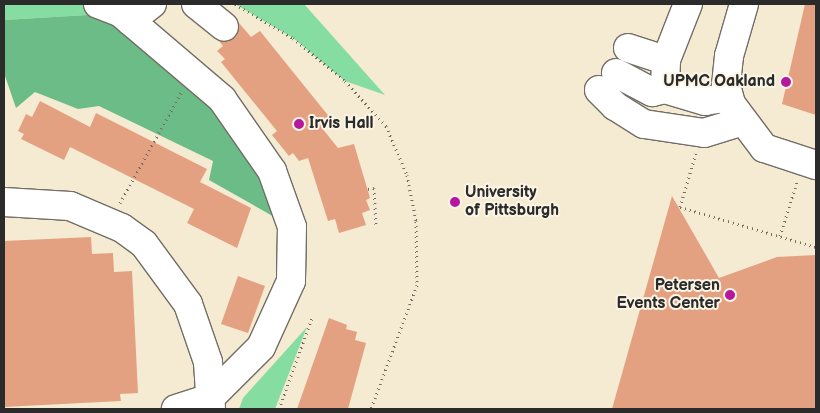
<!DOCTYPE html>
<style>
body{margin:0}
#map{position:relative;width:820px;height:413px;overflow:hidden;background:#f5ead2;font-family:"Balsamiq Sans",sans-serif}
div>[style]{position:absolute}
.green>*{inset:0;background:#85dda1}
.forest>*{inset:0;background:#6cbc87}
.building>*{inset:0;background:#e4a181}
.path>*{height:3px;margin-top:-1.5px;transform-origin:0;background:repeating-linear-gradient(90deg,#726e65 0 1px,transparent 0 5px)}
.roads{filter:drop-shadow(1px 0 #726e65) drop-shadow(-1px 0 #726e65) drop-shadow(0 1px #726e65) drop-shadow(0 -1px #726e65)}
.minor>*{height:28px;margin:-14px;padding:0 14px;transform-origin:14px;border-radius:14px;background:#fff}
.dots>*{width:14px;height:14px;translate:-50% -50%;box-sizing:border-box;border:2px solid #fcf5e5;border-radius:50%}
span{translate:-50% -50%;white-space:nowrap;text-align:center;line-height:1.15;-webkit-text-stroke:4px #fcf5e5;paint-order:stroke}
.poi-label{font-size:16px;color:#2b2b2b;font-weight:700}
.right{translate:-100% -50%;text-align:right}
.left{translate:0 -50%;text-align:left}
.frame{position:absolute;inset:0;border:5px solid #2b2b2b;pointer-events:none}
</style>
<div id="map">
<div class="green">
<i style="clip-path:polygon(4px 4px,125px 4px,121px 13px,4px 20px)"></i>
<i style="clip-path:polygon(235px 4px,304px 4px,385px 95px,345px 81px,293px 38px)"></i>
<i style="clip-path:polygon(307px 327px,275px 409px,239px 409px,243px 398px)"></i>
</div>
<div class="forest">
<i style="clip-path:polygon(121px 13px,222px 99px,292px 227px,209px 180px,213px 161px,99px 106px,78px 109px,35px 92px,16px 108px,4px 73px,4px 20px)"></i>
</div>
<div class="building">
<i style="clip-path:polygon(805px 4px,816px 4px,816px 115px,782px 104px)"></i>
<i style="clip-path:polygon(239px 23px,251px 37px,260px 31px,331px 119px,322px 128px,338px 148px,354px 144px,370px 198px,366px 200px,370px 210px,362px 213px,366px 225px,339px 233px,335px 219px,328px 221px,308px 158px,299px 161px,293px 153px,289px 156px,272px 135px,277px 131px,221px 62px,225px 59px,217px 51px,223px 46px,219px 41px,236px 37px)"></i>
<i style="clip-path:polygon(40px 101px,90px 127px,96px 113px,207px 169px,200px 182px,251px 208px,237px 248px,187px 223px,194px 209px,70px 147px,64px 160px,21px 139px,24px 134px,18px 131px,26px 114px,32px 117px)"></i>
<i style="clip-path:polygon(672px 196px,719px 278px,777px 257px,816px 255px,816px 409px,612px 409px)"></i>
<i style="clip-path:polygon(91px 237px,92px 254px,113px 253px,114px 272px,132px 271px,138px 393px,120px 394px,121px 401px,4px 407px,4px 241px)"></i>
<i style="clip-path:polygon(238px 276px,265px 286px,248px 333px,221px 324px)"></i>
<i style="clip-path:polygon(329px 318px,347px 325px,346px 329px,357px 332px,355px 340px,366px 343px,348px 409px,297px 409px)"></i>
</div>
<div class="path">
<i style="left:235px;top:4px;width:67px;rotate:30.4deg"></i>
<i style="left:293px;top:38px;width:67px;rotate:39.6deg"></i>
<i style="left:345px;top:81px;width:61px;rotate:47.7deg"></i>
<i style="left:386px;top:126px;width:53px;rotate:66.8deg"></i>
<i style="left:407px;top:175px;width:47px;rotate:78.9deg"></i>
<i style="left:416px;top:221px;width:64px;rotate:89.1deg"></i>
<i style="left:417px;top:285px;width:132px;rotate:110.4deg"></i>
<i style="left:368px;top:189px;width:6px;rotate:-9deg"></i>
<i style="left:374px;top:188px;width:37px;rotate:87deg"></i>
<i style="left:120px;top:203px;width:126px;rotate:-61deg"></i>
<i style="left:680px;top:207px;width:142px;rotate:16.4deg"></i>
<i style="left:680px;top:207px;width:56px;rotate:-73.5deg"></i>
<i style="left:780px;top:236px;width:57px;rotate:-72.5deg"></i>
<i style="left:279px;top:409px;width:97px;rotate:-70.1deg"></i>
</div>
<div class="roads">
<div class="minor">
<i style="left:98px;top:4px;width:25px;rotate:21deg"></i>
<i style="left:121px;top:13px;width:133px;rotate:40.4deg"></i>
<i style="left:222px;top:99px;width:88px;rotate:55.2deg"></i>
<i style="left:272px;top:171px;width:59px;rotate:70.3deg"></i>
<i style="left:292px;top:227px;width:54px;rotate:91.1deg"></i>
<i style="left:291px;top:281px;width:72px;rotate:114.4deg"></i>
<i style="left:261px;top:347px;width:72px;rotate:135deg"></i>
<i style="left:210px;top:398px;width:36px;rotate:162deg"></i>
<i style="left:196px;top:4px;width:36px;rotate:39deg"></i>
<i style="left:744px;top:4px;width:54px;rotate:106.1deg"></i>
<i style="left:729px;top:56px;width:29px;rotate:96deg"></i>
<i style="left:726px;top:85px;width:20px;rotate:75deg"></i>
<i style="left:731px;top:104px;width:55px;rotate:53.1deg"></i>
<i style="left:764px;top:148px;width:55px;rotate:18.1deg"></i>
<i style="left:130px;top:21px;width:28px;rotate:-38deg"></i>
<i style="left:628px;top:48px;width:40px;rotate:18deg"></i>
<i style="left:616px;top:73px;width:41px;rotate:27.8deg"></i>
<i style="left:652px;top:92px;width:13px;rotate:-13deg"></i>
<i style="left:665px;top:89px;width:42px;rotate:16.7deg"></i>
<i style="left:705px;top:101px;width:24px;rotate:-9deg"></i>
<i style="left:665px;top:89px;width:29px;rotate:-88deg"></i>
<i style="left:666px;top:60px;width:60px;rotate:-68.6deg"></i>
<i style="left:599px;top:90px;width:23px;rotate:45deg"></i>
<i style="left:615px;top:106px;width:34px;rotate:32deg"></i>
<i style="left:644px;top:124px;width:61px;rotate:8.5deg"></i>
<i style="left:704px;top:133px;width:39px;rotate:-17deg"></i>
<i style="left:4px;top:202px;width:66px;rotate:3.5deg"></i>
<i style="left:70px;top:206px;width:56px;rotate:22.9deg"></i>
<i style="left:122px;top:228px;width:27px;rotate:36deg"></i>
<i style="left:144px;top:244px;width:74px;rotate:53.7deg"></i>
<i style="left:188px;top:304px;width:61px;rotate:71deg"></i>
<i style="left:208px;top:362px;width:47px;rotate:86.3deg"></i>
</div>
</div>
<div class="dots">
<i style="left:786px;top:82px;background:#b5179e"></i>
<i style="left:299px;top:124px;background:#b5179e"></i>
<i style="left:455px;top:202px;background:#b5179e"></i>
<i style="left:730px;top:295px;background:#b5179e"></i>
</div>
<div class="poi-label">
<span class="right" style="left:775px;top:82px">UPMC Oakland</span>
<span class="left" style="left:309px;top:124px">Irvis Hall</span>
<span class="left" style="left:465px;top:202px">University<br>of Pittsburgh</span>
<span class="right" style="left:720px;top:295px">Petersen<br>Events Center</span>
</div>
<div class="frame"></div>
</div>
